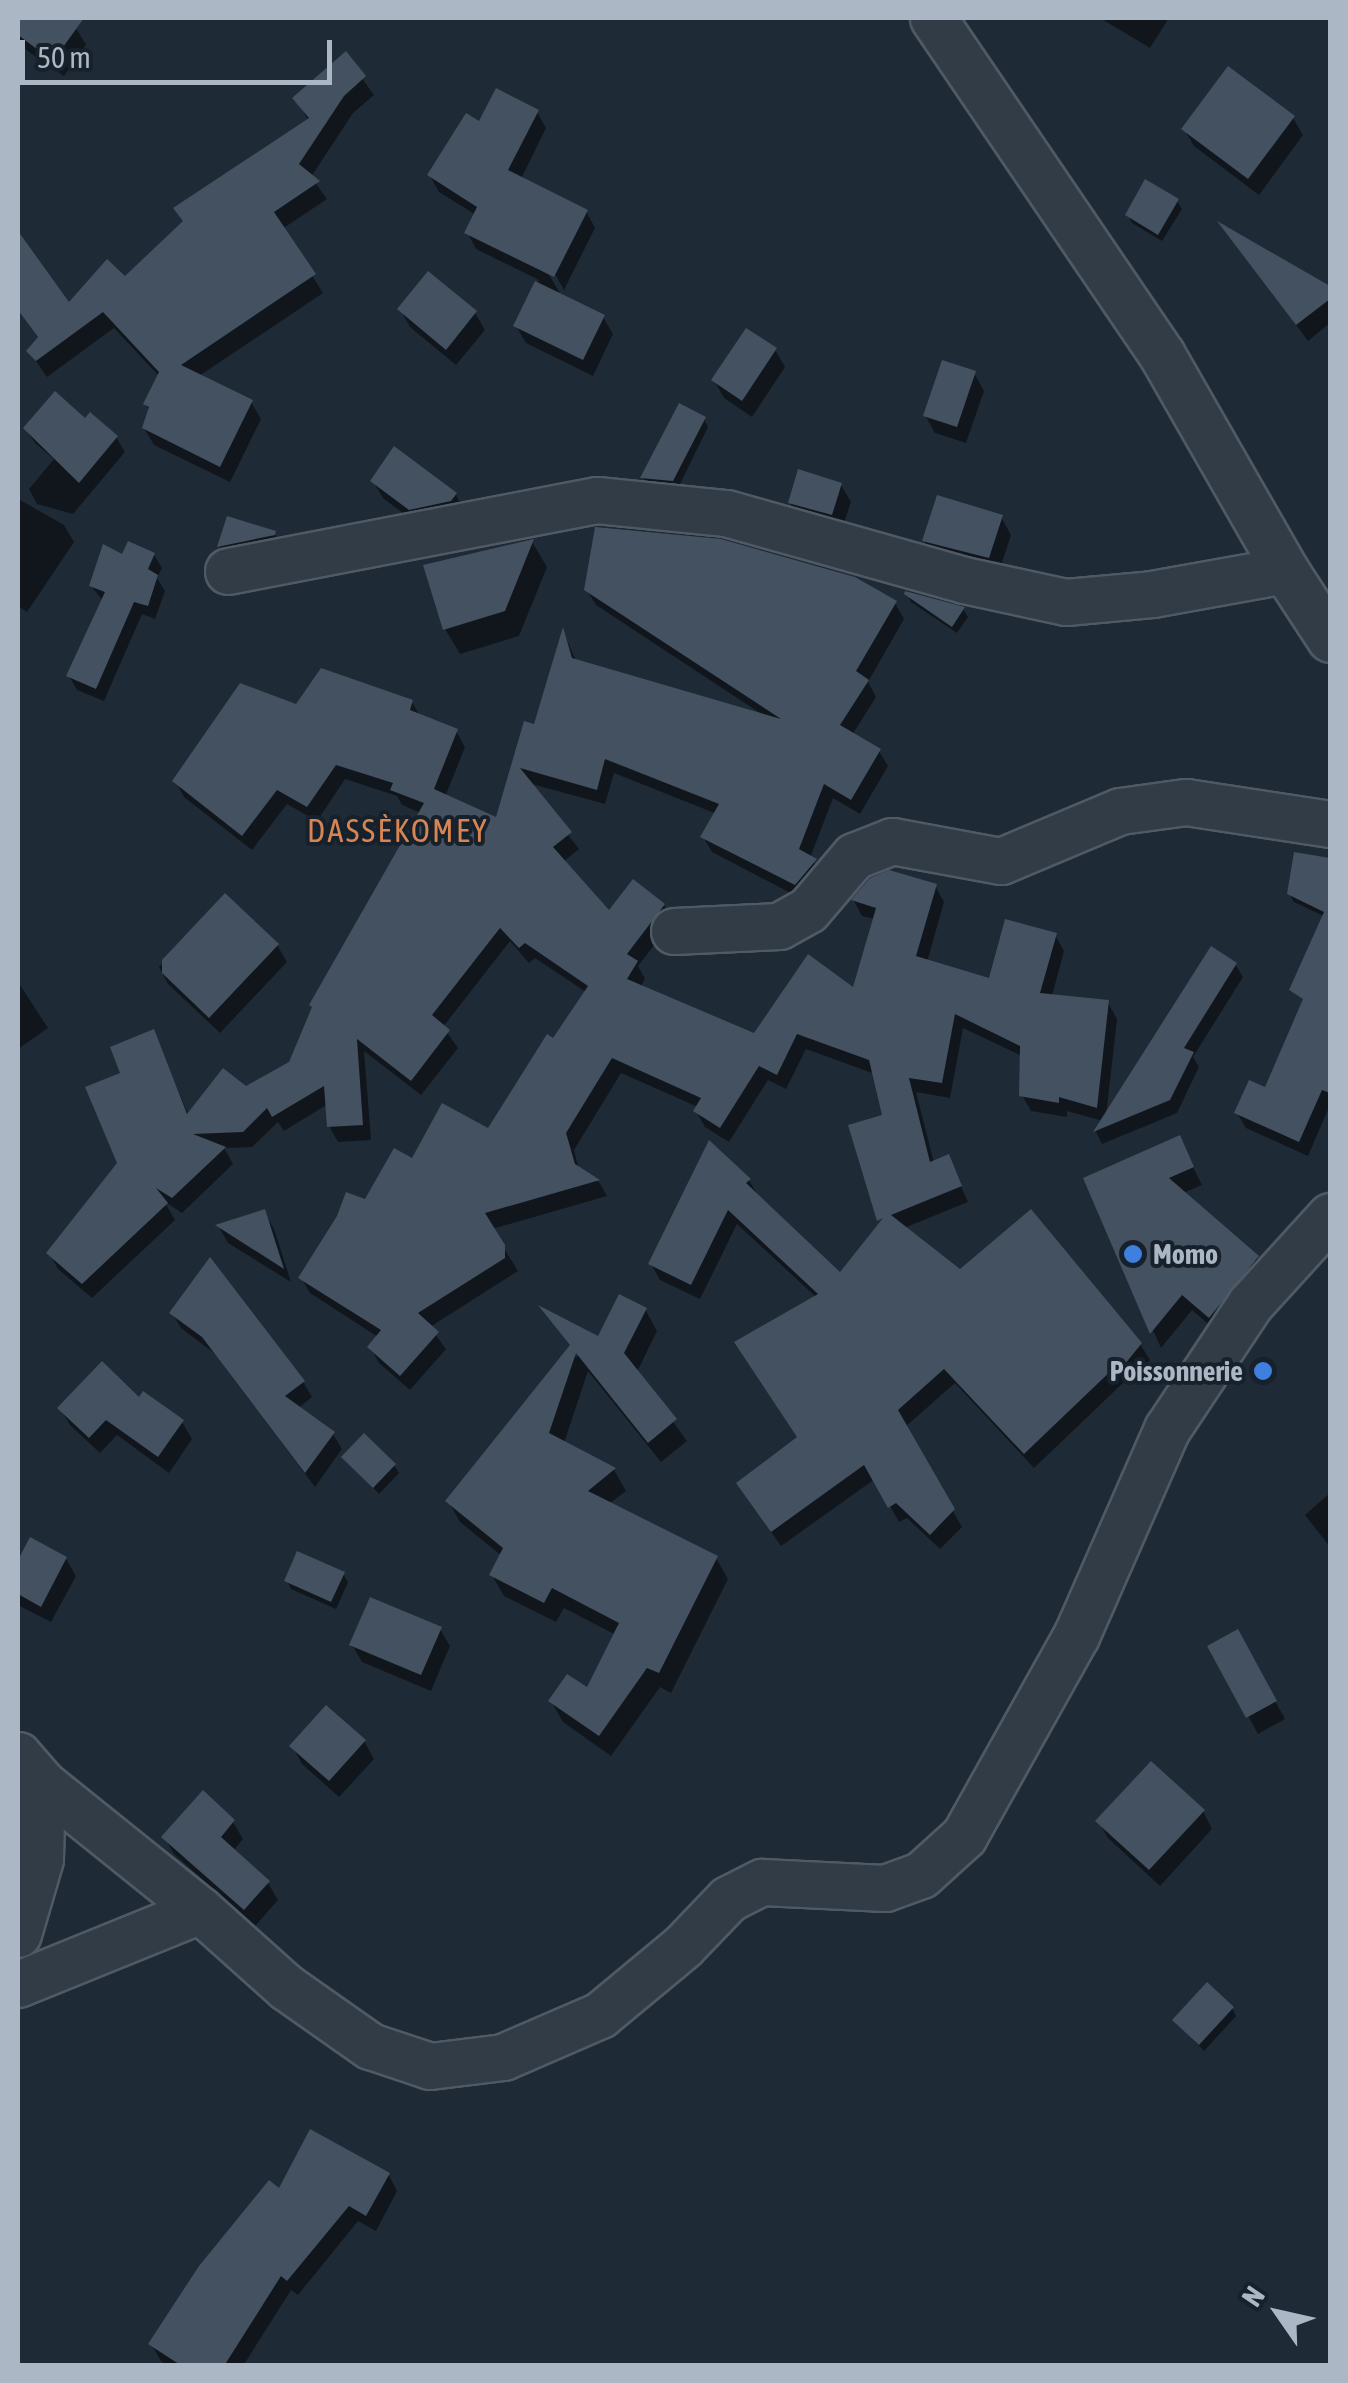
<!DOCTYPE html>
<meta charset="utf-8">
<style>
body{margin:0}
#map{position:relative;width:1348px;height:2383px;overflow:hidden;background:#1e2a36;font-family:"Asap Condensed",sans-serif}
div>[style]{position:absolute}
.shadow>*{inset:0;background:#0007}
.building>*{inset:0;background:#445161}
.roads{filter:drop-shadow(2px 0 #4f5a65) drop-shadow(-2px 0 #4f5a65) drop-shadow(0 2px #4f5a65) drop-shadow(0 -2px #4f5a65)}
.minor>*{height:45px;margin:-22.5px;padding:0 22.5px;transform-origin:22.5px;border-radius:22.5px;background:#323c47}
.dots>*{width:28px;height:28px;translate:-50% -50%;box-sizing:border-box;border:5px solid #17212b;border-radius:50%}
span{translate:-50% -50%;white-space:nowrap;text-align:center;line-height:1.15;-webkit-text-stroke:8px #17212b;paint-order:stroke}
.poi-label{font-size:28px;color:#abb7c4;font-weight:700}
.left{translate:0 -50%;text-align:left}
.right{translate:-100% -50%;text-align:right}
.quarter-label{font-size:32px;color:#d78554;letter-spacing:2.5px}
.frame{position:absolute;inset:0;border:20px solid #abb7c4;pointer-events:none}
.north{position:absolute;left:1228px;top:2263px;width:100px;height:100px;-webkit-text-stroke:8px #17212b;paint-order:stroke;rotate:304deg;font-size:28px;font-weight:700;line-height:40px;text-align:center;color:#abb7c4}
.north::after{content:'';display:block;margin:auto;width:35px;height:45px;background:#abb7c4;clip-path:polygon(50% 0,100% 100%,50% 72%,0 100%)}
.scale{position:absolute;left:20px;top:40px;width:312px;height:45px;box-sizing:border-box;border:5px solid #abb7c4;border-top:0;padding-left:12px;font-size:30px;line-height:35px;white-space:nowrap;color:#abb7c4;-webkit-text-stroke:8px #17212b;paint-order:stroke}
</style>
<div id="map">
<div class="shadow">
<i style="clip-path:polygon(21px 18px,61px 18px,76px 28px,86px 45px,64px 76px,22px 47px,18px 39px)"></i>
<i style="clip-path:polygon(1100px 18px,1169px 18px,1150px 48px)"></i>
<i style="clip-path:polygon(345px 55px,374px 95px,353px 113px,311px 177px,327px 199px,282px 229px,323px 293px,199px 376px,251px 402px,261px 419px,230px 482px,154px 445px,144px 428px,150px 412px,146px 404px,159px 376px,114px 328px,47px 377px,29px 351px,39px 339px,18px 309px,18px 274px,36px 260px,69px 306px,125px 279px,309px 121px,295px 98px)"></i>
<i style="clip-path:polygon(537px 112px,546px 128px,521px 179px,586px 211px,595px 228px,564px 290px,550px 265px,545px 268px,561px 295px,603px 317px,613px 334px,593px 376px,526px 343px,516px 326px,539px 280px,476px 249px,467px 232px,476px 215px,439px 192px,430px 176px,480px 125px)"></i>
<i style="clip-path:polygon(1293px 118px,1303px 135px,1259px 195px,1194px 146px,1184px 129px)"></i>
<i style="clip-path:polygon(1177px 201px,1182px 209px,1162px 241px,1132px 223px,1128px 215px)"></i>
<i style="clip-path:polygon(1224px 227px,1330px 289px,1330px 323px,1308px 341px)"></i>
<i style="clip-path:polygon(400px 309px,475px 313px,485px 330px,456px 365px,410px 327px)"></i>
<i style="clip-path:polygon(775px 350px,785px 367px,752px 417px,724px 398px,714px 380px)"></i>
<i style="clip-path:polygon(974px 373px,984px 391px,966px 443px,935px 433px,925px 415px)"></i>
<i style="clip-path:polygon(704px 419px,708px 427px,678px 488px,647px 485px,643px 478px)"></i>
<i style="clip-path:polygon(85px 421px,116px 437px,125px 452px,73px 514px,37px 504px,29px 489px,54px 459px,35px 443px,26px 429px)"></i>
<i style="clip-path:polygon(373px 481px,456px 495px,465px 512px,420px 526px,383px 498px)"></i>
<i style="clip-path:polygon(841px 485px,851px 502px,841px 532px,800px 520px,790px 503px)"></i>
<i style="clip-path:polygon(20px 500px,64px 525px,74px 542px,27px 612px,18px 606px)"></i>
<i style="clip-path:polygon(1001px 517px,1011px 535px,998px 575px,934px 558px,924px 541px)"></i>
<i style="clip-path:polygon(229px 519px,274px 533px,279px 541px,224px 554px,220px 546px)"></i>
<i style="clip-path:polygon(532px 542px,547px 567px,519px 636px,460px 654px,445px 629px)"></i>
<i style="clip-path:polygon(154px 555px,162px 568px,157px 578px,165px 591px,155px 619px,142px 614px,104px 701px,77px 690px,69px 676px,103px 601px,91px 586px,123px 558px)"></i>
<i style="clip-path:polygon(586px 589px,895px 603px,904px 619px,868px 682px,876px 697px,852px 735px,879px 751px,888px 766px,860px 814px,833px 798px,810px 858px,824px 876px,804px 900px,712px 852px,703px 837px,717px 814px,614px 773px,605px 804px,528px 783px,579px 849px,563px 862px,610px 914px,664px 905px,673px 921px,638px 966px,645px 979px,640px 988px,755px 1036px,854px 991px,875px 919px,862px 916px,854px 901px,935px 886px,944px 902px,927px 962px,990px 981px,1055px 935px,1064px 951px,1052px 996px,1108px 1003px,1117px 1019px,1106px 1116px,1235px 964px,1243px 977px,1193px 1057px,1199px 1067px,1177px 1113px,1102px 1144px,1096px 1132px,1103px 1121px,1067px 1111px,1067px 1117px,1031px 1111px,1022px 1095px,1022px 1056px,963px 1028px,950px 1098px,916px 1092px,934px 1163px,948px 1157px,968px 1202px,904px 1228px,960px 1272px,1140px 1344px,1150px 1360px,1130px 1384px,1125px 1381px,1034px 1468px,955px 1383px,905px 1427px,962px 1527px,940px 1549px,907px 1518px,899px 1522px,875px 1479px,781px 1546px,748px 1499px,800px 1439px,816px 1297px,737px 1224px,700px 1299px,660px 1280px,651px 1264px,749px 1180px,758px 1196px,840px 1275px,882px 1224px,885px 1116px,875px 1074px,806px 1049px,786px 1089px,768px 1080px,729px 1142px,705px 1127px,696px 1111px,698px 1107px,621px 1073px,574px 1150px,579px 1170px,599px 1182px,607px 1196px,492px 1229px,518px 1271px,430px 1327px,446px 1349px,410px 1390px,379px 1363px,370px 1347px,378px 1337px,310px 1293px,301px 1278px,366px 1203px,413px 1162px,489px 1131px,586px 992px,535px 958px,529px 963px,510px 941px,443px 1027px,458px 1048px,421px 1095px,364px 1051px,371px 1140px,338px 1142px,329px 1126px,328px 1104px,284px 1131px,278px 1122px,252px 1147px,224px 1148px,233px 1164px,182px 1213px,164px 1201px,175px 1220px,92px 1298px,58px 1269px,49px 1253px,119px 1163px,123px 1074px,153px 1033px,189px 1116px,291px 1064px,421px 813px,402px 805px,397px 796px,345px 779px,317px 821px,287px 804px,252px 850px,184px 797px,175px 781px,297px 707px,412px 702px,420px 716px,456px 731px,465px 747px,445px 797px,498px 821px,535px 727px,564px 633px,576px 661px,763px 715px,596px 605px)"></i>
<i style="clip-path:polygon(907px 594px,963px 609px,968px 617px,957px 633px,911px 602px)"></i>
<i style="clip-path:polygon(1296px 855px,1330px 860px,1330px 919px,1294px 902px,1289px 893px)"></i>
<i style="clip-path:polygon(226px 896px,277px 945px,287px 962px,220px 1033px,168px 984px,159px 967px)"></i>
<i style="clip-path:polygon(18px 982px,48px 1028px,18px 1049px)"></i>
<i style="clip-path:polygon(1297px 1020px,1330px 1031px,1330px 1105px,1308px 1156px,1246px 1128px,1237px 1113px,1266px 1090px)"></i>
<i style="clip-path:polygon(1179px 1139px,1202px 1185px,1183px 1193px,1257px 1257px,1267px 1274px,1220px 1334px,1192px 1310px,1161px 1348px,1086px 1180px)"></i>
<i style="clip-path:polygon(264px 1212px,274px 1229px,291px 1282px,228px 1243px,219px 1227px)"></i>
<i style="clip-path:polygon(645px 1309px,657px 1331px,637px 1372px,687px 1441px,661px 1462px,588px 1371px,564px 1443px,614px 1470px,626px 1491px,609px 1504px,716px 1558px,728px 1579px,671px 1693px,660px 1687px,611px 1756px,563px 1722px,551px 1701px,588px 1691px,616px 1635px,564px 1608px,556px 1622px,504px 1596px,492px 1575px,502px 1556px,460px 1522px,448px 1501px,570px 1349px,576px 1357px,580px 1354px,544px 1312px,599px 1340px)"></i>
<i style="clip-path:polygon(172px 1313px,303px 1382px,312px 1397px,297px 1409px,333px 1434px,342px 1449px,315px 1487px,214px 1353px,181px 1328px)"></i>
<i style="clip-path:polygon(139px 1401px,182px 1422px,192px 1439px,169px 1473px,117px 1435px,100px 1453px,70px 1425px,60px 1408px)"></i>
<i style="clip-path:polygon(344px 1457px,394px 1465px,399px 1473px,379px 1494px)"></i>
<i style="clip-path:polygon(1330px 1493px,1330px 1547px,1305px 1515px)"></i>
<i style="clip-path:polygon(31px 1540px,66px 1559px,76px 1576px,51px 1622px,18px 1605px,18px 1565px)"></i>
<i style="clip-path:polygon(343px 1574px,348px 1582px,336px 1609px,291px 1589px,287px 1581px)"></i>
<i style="clip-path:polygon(440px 1629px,450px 1646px,431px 1691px,362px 1662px,352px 1645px)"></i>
<i style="clip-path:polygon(1237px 1632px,1285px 1719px,1258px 1734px,1210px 1647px)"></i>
<i style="clip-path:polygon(364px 1741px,374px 1759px,339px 1797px,302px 1764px,292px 1746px)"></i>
<i style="clip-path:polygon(1203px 1811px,1212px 1829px,1160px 1886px,1108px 1838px,1098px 1821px)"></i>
<i style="clip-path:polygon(233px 1822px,243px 1839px,233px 1851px,268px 1883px,278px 1900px,255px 1926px,174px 1854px,164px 1837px)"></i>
<i style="clip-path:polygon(1232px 2008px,1236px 2016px,1204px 2051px,1175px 2021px)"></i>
<i style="clip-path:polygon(388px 2174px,397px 2191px,376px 2231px,358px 2221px,298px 2295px,291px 2290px,243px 2366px,168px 2366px,161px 2361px,151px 2344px,279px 2192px)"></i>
</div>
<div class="building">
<i style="clip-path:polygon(18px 18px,84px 18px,53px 61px,18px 35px)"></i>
<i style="clip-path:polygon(346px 51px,366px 76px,344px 96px,299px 164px,320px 181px,274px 212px,316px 274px,181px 365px,253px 400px,220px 467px,142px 428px,149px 407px,143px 404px,159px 372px,103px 312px,36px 361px,26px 351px,38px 337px,18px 310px,18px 231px,69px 302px,107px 259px,125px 276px,183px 221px,173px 208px,309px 118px,292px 98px)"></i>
<i style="clip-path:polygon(1228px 66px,1295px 116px,1248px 179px,1181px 129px)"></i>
<i style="clip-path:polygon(496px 88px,539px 110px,508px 170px,588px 210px,554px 277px,464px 233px,477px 207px,427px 175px,466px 113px,479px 121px)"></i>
<i style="clip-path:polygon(1145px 179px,1179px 199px,1158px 235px,1125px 215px)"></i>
<i style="clip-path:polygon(1217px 221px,1330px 286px,1330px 299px,1296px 325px)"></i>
<i style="clip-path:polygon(428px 271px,477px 311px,446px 350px,397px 309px)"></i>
<i style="clip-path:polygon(535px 281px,605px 315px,583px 360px,513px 326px)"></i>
<i style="clip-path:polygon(746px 328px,777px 348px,742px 401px,711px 380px)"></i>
<i style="clip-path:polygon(942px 360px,976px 371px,957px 427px,923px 416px)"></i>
<i style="clip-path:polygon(55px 391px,85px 418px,90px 412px,118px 436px,79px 483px,23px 428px)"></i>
<i style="clip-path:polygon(679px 403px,706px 417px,673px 481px,640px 478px)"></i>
<i style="clip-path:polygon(394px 446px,457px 493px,451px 501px,409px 510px,370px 481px)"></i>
<i style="clip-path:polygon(798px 469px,842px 483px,832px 515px,788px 503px)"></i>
<i style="clip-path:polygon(937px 495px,1003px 515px,989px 558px,922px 541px)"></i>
<i style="clip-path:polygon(227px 516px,276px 531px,275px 535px,217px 547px)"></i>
<i style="clip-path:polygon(595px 527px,721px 539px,855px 577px,897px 601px,856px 671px,869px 680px,840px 725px,881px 749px,851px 800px,824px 784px,799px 849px,817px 859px,795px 885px,700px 837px,719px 804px,605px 759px,597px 790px,520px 768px,572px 832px,553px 847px,609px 910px,633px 879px,665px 904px,627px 954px,638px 961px,627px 979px,754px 1033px,808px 954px,853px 987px,876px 908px,851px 900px,870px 878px,889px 870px,937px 884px,916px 956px,989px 978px,1005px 919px,1057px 933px,1040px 993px,1109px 1000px,1097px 1108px,1059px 1097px,1059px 1103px,1019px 1096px,1020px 1046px,955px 1014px,942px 1083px,909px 1078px,930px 1162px,949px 1154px,962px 1186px,891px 1215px,960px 1269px,1031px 1209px,1142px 1343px,1120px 1370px,1115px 1367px,1024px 1454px,944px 1369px,898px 1410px,955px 1509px,930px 1535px,896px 1503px,888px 1508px,864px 1465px,771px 1532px,736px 1483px,797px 1437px,734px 1342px,818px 1294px,728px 1210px,691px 1285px,648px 1264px,709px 1140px,751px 1179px,746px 1183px,840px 1272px,883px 1218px,877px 1221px,848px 1125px,882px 1115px,869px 1060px,797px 1034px,777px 1075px,759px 1066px,720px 1128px,693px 1111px,701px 1098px,612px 1058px,566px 1133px,575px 1164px,600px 1180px,485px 1213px,505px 1245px,505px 1258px,418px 1313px,439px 1332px,400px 1376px,367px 1347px,381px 1330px,298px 1278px,337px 1216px,346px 1192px,365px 1199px,394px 1148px,412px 1158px,442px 1103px,488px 1128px,547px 1034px,553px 1038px,588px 986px,525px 943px,519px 948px,500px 928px,432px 1015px,450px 1030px,411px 1081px,357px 1039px,363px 1125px,327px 1127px,324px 1086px,272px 1117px,267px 1108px,243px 1132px,193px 1134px,226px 1147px,172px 1198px,156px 1188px,168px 1203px,82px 1284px,46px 1253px,117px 1163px,85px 1087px,120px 1073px,110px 1047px,154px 1029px,187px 1114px,223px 1068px,246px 1086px,289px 1062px,312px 1007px,309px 1005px,424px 803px,390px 790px,393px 783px,336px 765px,307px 807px,277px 790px,242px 836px,172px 781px,240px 683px,296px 704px,321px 668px,413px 700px,410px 710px,458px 729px,434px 789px,496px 817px,524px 721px,534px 724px,563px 627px,572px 658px,781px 719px,584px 590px)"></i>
<i style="clip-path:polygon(534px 539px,505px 611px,443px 630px,423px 565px)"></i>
<i style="clip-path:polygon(128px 541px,155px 553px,148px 569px,158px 575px,148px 606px,134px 602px,96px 689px,66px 676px,105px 592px,89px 586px,103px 544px,122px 554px)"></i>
<i style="clip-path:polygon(905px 591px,957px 605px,965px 607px,952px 627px,904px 594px)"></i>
<i style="clip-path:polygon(1294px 852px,1330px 858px,1330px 1093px,1322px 1090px,1299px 1142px,1234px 1113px,1249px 1080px,1265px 1087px,1303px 999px,1289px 990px,1324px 912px,1287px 894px)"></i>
<i style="clip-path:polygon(225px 893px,279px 944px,209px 1018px,162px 973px,162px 960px)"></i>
<i style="clip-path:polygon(1211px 946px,1237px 963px,1184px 1048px,1194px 1052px,1170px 1100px,1093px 1132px)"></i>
<i style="clip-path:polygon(1180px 1135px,1194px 1167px,1169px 1178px,1259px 1256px,1209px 1318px,1182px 1295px,1150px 1334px,1083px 1178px)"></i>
<i style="clip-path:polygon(265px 1209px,284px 1269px,215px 1225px)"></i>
<i style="clip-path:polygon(210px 1257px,305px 1381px,285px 1396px,335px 1432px,305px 1473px,202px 1337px,169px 1313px)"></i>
<i style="clip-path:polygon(619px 1294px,647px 1308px,624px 1353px,677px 1419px,648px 1443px,576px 1353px,549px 1433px,616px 1468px,588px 1491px,718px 1556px,659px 1673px,647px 1668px,599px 1736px,548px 1701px,567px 1674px,587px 1687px,619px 1623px,552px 1588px,544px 1603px,489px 1575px,503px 1548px,445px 1501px,570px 1345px,538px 1305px,598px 1336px)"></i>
<i style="clip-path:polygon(102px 1361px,139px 1397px,143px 1391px,184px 1420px,158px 1457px,106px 1420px,89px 1438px,57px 1408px)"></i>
<i style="clip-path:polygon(364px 1433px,396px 1464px,373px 1488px,341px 1457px)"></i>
<i style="clip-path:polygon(30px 1537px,67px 1557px,41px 1607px,18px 1594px,18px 1560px)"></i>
<i style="clip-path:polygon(297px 1551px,345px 1572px,331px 1602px,284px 1581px)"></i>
<i style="clip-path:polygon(370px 1597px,442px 1627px,421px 1675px,349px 1645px)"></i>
<i style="clip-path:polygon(1238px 1629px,1277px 1701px,1246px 1718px,1207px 1646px)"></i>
<i style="clip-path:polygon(326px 1705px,366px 1740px,329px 1781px,289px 1746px)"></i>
<i style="clip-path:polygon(1151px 1761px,1205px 1810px,1149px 1870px,1095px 1821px)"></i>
<i style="clip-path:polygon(203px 1790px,235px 1820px,221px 1837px,270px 1881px,244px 1910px,161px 1837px)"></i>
<i style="clip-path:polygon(1207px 1982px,1234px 2007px,1199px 2045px,1172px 2020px)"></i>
<i style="clip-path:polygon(310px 2129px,390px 2173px,366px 2216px,349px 2206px,287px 2281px,281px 2276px,224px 2366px,182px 2366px,148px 2344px,199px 2266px,269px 2180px,279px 2188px)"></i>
</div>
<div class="roads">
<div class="minor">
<i style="left:933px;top:18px;width:407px;rotate:55.8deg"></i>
<i style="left:1162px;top:355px;width:248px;rotate:60.2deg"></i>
<i style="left:1285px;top:570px;width:82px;rotate:56.9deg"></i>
<i style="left:228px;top:571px;width:376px;rotate:-10.9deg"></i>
<i style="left:597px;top:500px;width:130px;rotate:5.8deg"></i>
<i style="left:726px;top:513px;width:247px;rotate:15.7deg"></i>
<i style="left:964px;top:580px;width:104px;rotate:12.2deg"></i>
<i style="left:1066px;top:602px;width:86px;rotate:-5.3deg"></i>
<i style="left:1152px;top:594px;width:135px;rotate:-10.2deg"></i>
<i style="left:674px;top:931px;width:105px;rotate:-2.7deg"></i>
<i style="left:779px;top:926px;width:33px;rotate:-29deg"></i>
<i style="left:808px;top:910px;width:71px;rotate:-49.6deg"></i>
<i style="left:854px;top:856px;width:41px;rotate:-21.5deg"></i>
<i style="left:892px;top:841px;width:111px;rotate:10.4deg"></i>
<i style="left:1001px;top:861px;width:129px;rotate:-22.8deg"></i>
<i style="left:1120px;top:811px;width:67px;rotate:-7.8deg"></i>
<i style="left:1186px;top:802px;width:146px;rotate:8.7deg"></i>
<i style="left:18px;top:1755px;width:37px;rotate:49deg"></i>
<i style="left:42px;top:1783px;width:203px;rotate:38.8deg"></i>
<i style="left:200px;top:1910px;width:115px;rotate:41.8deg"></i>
<i style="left:286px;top:1987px;width:103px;rotate:35.1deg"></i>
<i style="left:370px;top:2046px;width:63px;rotate:18.4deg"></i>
<i style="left:430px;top:2066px;width:74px;rotate:-7deg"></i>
<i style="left:503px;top:2057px;width:106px;rotate:-23.4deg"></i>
<i style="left:600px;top:2015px;width:108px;rotate:-39.7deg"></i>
<i style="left:683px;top:1946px;width:65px;rotate:-46.2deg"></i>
<i style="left:728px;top:1899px;width:38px;rotate:-27deg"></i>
<i style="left:762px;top:1882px;width:123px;rotate:2.8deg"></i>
<i style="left:885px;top:1888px;width:38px;rotate:-20deg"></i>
<i style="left:921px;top:1875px;width:58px;rotate:-42.2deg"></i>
<i style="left:964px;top:1836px;width:229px;rotate:-60.8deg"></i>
<i style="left:1076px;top:1636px;width:226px;rotate:-66.3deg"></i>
<i style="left:1167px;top:1429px;width:150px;rotate:-56.4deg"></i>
<i style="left:1250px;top:1304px;width:119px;rotate:-47.7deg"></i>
<i style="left:18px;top:1934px;width:78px;rotate:-73.7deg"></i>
<i style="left:40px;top:1859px;width:76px;rotate:-88.5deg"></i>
<i style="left:18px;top:1984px;width:196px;rotate:-22.1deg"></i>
</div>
</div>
<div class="dots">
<i style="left:1133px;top:1254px;background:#3f7fe0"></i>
<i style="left:1263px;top:1371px;background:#3f7fe0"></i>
</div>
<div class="poi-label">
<span class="left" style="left:1153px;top:1254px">Momo</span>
<span class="right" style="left:1243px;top:1371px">Poissonnerie</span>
</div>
<div class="quarter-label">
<span style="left:398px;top:831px">DASSÈKOMEY</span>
</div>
<div class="frame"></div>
<div class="north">N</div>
<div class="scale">50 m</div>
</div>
